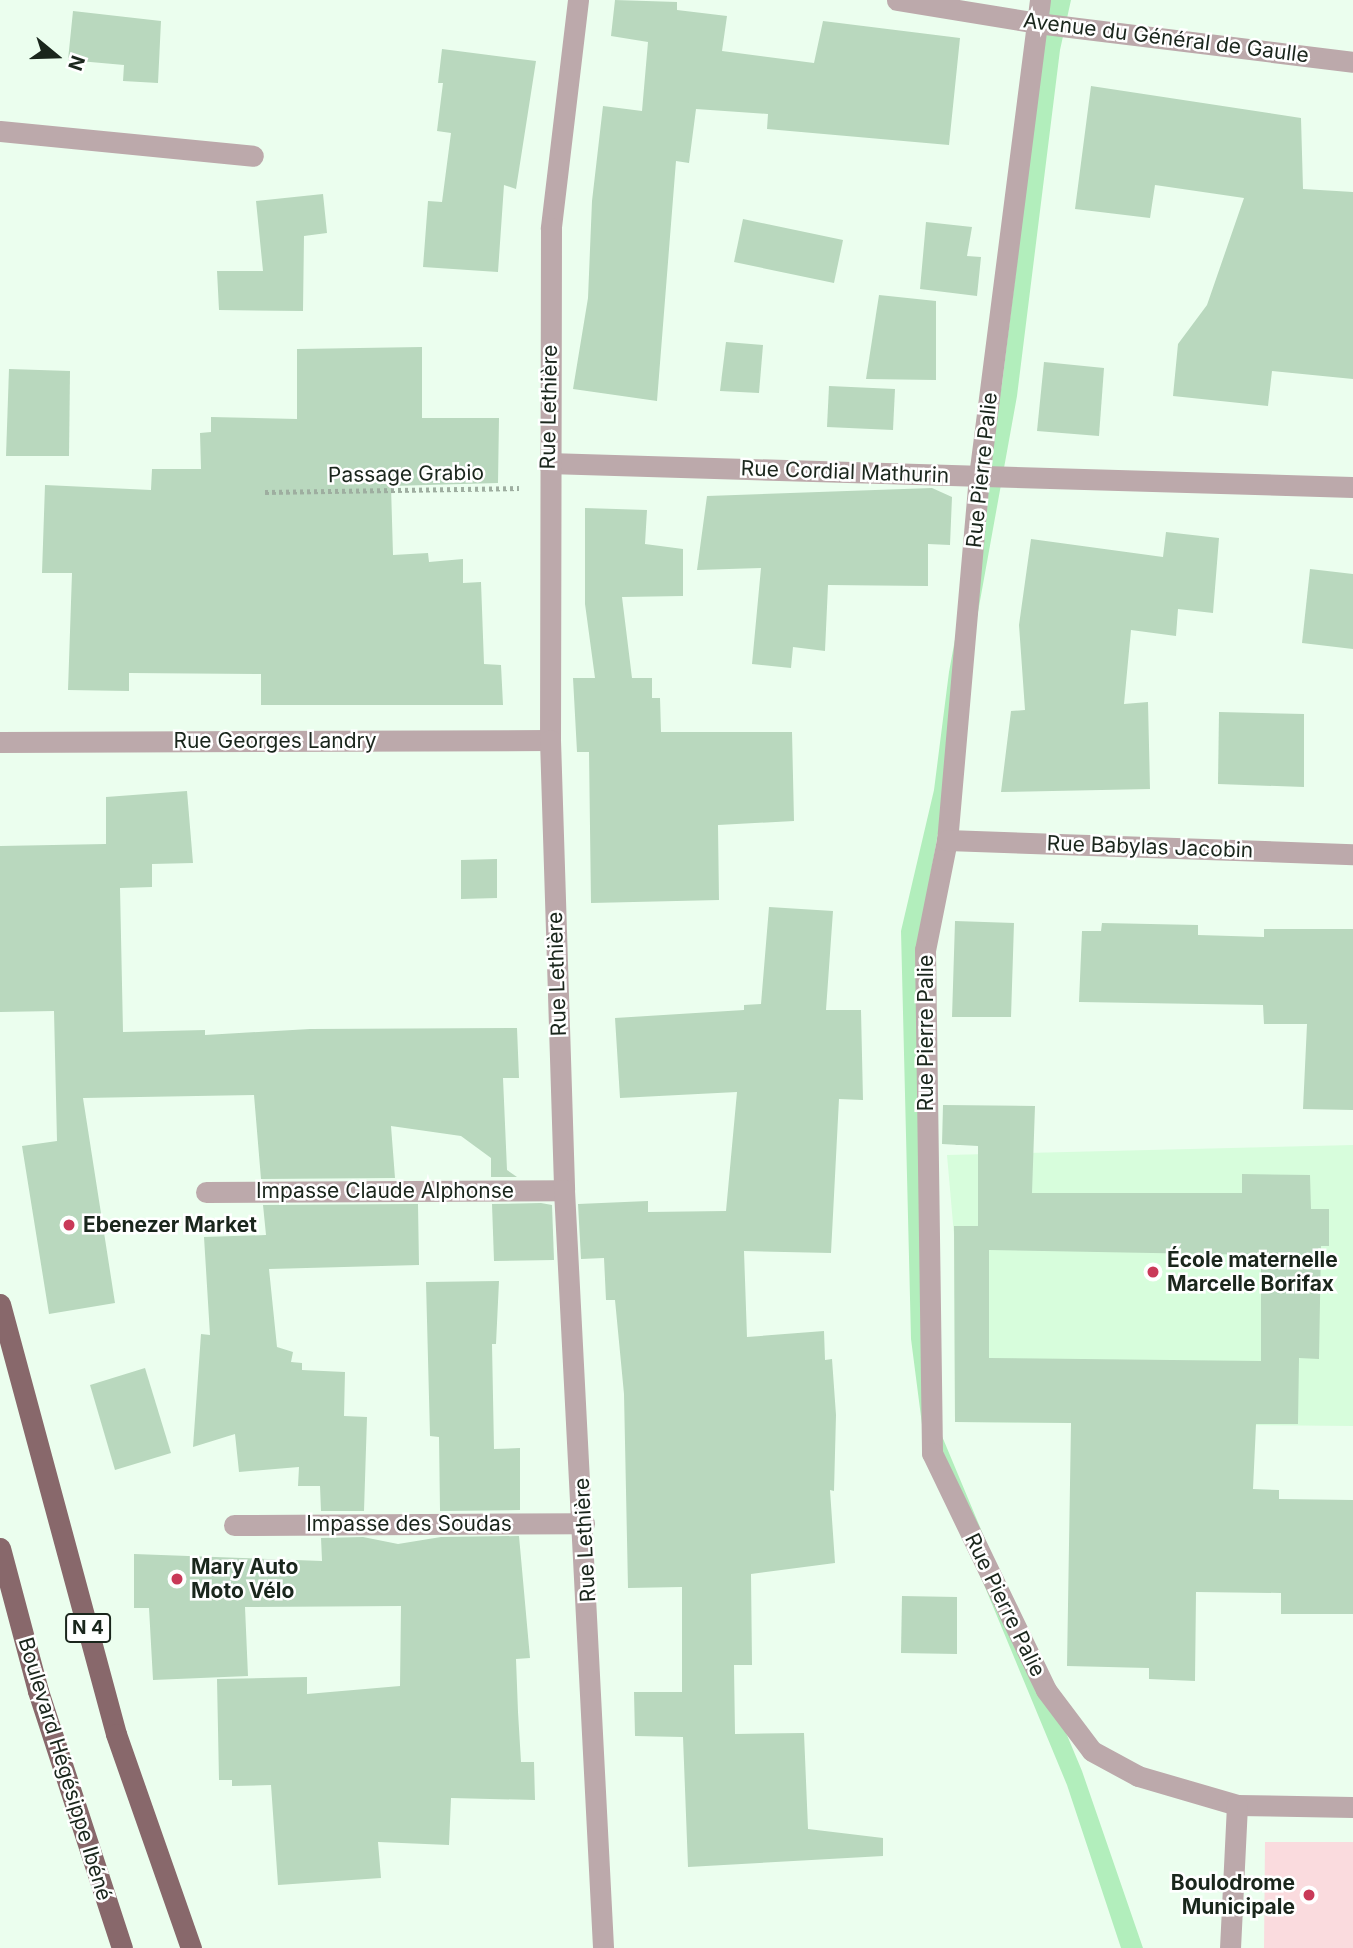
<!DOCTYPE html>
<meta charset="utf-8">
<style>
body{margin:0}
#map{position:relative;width:1353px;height:1948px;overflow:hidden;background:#ebfeee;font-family:Inter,sans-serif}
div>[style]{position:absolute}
.built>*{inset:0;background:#d7fddc}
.green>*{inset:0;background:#fadbde}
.water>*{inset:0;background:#b2eebc}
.building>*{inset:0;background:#b9d8be}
.path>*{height:4.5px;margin-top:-2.25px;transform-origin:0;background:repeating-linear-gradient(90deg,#9eaea0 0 3.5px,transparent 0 7px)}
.minor>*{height:21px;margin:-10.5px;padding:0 10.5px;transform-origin:10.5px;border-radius:10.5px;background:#bca9ab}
.tertiary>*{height:21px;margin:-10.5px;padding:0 10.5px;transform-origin:10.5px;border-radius:10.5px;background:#bca9ab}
.primary>*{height:21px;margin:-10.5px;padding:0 10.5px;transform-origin:10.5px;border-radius:10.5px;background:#88686b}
.dots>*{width:19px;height:19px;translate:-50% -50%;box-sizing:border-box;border:4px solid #fff;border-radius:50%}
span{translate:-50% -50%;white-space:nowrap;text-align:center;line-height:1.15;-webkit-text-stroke:5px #fff;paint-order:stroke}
.shield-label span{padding:2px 5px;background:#fff;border:2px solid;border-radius:5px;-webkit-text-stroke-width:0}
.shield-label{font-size:19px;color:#1a261c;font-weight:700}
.street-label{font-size:21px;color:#1a261c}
.poi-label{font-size:21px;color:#1a261c;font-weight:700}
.left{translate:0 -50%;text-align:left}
.right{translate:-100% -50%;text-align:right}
.north{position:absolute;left:21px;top:21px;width:70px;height:70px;-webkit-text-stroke:5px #fff;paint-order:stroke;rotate:109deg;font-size:19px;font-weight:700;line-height:28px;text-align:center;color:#1a261c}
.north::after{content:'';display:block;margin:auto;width:24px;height:32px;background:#1a261c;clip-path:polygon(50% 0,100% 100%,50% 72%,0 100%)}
</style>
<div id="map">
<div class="built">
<i style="clip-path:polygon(1353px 1145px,1353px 1426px,955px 1422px,954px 1235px,947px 1155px)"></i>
</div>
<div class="green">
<i style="clip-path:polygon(1265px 1842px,1353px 1842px,1353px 1948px,1264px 1948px)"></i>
</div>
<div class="water">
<i style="clip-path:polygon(1049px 0,1071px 0,1060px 50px,1017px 396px,922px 922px,939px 1429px,1082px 1771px,1143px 1948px,1121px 1948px,1067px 1785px,924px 1440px,911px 1339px,901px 931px,934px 790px,949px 672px,1002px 384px)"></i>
</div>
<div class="building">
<i style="clip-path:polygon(615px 0,677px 2px,677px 10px,727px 16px,722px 51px,814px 63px,823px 21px,960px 38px,949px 145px,767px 129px,768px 114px,696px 109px,689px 163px,676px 161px,657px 401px,573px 389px,588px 298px,592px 201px,603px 106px,642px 111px,648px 42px,611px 36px)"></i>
<i style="clip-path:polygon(73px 11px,161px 21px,158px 83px,123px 81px,124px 65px,68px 60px)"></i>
<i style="clip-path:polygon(442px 49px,536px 61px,516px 189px,504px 185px,498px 272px,423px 267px,428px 201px,442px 202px,451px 133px,437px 131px,443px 83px,438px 83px)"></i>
<i style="clip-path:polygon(1091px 86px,1301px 118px,1303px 189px,1353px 192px,1353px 379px,1272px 371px,1268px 406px,1173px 396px,1178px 344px,1207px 305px,1244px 198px,1155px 185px,1150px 218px,1075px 209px)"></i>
<i style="clip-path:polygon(323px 194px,327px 233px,304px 236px,303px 311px,219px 310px,217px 271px,263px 271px,256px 201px)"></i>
<i style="clip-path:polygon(743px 219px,843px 240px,834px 283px,734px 262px)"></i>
<i style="clip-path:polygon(926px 222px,972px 227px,967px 256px,981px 257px,977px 296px,920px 289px)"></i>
<i style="clip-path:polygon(879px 295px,936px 301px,936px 380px,866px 379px)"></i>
<i style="clip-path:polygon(726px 342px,763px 345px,759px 393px,720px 391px)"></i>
<i style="clip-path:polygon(422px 347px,422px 418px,499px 418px,498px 483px,391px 486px,393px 555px,428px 553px,429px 562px,463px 559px,463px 583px,481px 582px,484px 664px,501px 665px,503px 705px,261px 705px,261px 674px,129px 673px,129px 691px,68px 690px,72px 573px,42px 573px,45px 485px,151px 490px,152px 469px,201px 469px,200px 433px,211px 432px,211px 417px,297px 419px,297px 349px)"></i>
<i style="clip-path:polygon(1044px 362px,1104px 368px,1099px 436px,1037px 431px)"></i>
<i style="clip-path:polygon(9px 369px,70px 371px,69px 456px,6px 456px)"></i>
<i style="clip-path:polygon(829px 386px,895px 389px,893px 430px,827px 427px)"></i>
<i style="clip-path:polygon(932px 488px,952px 497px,950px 545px,928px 544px,928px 586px,828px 585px,825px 651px,793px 647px,791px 668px,752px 664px,761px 568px,697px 570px,707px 496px)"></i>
<i style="clip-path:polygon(585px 508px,647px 510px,645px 544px,683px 549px,683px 596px,622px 597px,632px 678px,652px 678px,652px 698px,660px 698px,661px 732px,792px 732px,794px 821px,718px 825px,719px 900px,591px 903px,589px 752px,577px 752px,573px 678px,595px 678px,585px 604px)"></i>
<i style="clip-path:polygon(1166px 532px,1219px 538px,1213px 613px,1178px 609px,1176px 636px,1131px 630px,1124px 704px,1148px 702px,1150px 789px,1001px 792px,1011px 711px,1025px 710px,1019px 625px,1031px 539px,1163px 557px)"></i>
<i style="clip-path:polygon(1310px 569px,1353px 574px,1353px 649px,1302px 643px)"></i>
<i style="clip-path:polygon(1219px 712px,1304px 714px,1304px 787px,1218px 784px)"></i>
<i style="clip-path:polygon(187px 791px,193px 863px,152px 864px,152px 887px,120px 888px,123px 1032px,205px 1030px,205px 1035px,310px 1029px,517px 1028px,519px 1078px,503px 1078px,507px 1170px,517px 1177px,491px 1177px,491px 1158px,461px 1136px,391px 1126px,395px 1178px,261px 1179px,254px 1095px,83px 1098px,115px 1303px,49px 1314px,22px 1146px,57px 1141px,54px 1011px,0 1012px,0 846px,106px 844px,106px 797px)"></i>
<i style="clip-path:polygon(497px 859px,497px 898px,461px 899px,461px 860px)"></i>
<i style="clip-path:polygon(769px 907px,833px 911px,826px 1010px,861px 1010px,863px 1100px,839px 1099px,831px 1253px,744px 1251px,747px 1337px,824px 1331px,825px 1360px,832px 1359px,836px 1415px,834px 1491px,830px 1490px,835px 1563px,751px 1574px,752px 1665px,734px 1665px,735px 1734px,804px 1733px,808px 1829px,883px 1838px,883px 1856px,688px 1867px,683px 1737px,635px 1736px,634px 1692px,682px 1692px,682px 1587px,628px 1588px,624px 1394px,615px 1300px,606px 1300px,604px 1258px,581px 1259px,578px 1204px,648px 1201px,648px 1212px,726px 1211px,737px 1092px,620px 1098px,615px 1018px,744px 1010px,744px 1005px,761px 1004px)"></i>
<i style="clip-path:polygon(955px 921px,1014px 923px,1011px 1017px,952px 1017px)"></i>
<i style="clip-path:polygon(1102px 923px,1198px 925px,1198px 935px,1264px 937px,1264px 929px,1353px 929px,1353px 1110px,1303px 1109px,1307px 1024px,1264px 1024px,1263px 1005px,1079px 1002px,1082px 931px,1101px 931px)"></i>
<i style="clip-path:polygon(evenodd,943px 1105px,1035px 1106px,1032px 1193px,1242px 1193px,1242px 1174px,1310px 1175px,1311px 1209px,1329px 1209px,1329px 1246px,1321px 1246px,1319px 1359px,1299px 1358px,1298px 1424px,1256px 1424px,1253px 1489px,1279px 1490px,1279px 1499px,1353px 1500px,1353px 1614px,1281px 1614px,1281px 1593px,1196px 1592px,1195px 1681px,1149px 1679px,1149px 1668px,1067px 1666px,1071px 1423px,955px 1422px,954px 1226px,978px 1226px,978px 1146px,942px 1144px,943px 1105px,989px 1250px,1261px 1255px,1261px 1361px,989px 1358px,989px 1250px)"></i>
<i style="clip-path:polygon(541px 1203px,552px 1205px,554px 1260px,494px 1261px,492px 1204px)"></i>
<i style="clip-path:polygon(418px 1204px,419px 1265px,269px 1269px,277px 1347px,293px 1352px,291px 1362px,302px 1363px,302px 1370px,345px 1372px,344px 1416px,367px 1417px,364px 1511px,321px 1511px,320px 1486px,298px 1486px,299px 1467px,239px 1472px,235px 1434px,193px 1447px,201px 1334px,210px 1335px,204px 1237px,266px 1235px,263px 1205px)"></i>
<i style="clip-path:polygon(499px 1281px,496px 1344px,492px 1344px,494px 1449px,520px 1448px,520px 1510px,440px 1511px,439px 1437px,430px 1436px,426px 1282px)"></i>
<i style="clip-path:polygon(145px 1368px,171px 1453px,115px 1470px,90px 1385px)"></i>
<i style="clip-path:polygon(519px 1536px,530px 1658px,516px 1659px,518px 1712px,521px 1762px,534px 1762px,535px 1800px,451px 1798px,449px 1845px,378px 1842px,381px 1878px,278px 1885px,271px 1785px,232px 1786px,232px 1780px,219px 1780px,217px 1679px,307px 1677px,307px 1694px,400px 1686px,401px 1606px,245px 1607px,248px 1676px,153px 1680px,149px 1608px,134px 1608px,134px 1554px,322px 1561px,321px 1538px,363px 1537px,398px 1544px,441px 1537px)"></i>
<i style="clip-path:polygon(902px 1596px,957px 1597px,957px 1654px,901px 1653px)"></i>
</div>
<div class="path">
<i style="left:265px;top:492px;width:254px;rotate:-0.9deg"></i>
</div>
<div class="minor">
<i style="left:897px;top:0;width:142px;rotate:9.3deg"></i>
<i style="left:1037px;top:23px;width:318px;rotate:7deg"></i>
<i style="left:1040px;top:0;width:480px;rotate:97.3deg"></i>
<i style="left:979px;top:476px;width:365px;rotate:95deg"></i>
<i style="left:947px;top:840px;width:112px;rotate:101.3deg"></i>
<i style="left:925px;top:950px;width:503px;rotate:89.2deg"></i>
<i style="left:932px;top:1453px;width:263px;rotate:64.3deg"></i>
<i style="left:1046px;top:1690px;width:76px;rotate:53deg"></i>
<i style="left:1092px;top:1751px;width:52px;rotate:28.5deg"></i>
<i style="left:1138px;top:1776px;width:103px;rotate:16.3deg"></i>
<i style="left:1237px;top:1805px;width:116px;rotate:1deg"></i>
<i style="left:0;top:131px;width:254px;rotate:5.6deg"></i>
<i style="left:548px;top:463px;width:805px;rotate:1.71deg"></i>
<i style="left:0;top:742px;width:550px;rotate:-0.21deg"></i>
<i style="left:947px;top:840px;width:406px;rotate:2deg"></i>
<i style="left:206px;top:1192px;width:358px;rotate:-0.3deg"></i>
<i style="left:234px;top:1525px;width:350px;rotate:-0.3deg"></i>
<i style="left:1230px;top:1948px;width:143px;rotate:-87.2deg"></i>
</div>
<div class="tertiary">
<i style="left:578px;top:0;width:230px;rotate:96.8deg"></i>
<i style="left:551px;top:228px;width:512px;rotate:90.11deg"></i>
<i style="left:550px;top:740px;width:450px;rotate:88.2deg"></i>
<i style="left:564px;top:1190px;width:759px;rotate:87.05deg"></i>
</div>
<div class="primary">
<i style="left:0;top:1304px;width:445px;rotate:74.9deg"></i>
<i style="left:116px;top:1734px;width:227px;rotate:70.7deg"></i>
<i style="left:0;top:1548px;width:148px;rotate:75.1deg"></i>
<i style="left:38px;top:1691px;width:270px;rotate:71.9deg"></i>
</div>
<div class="dots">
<i style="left:69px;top:1225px;background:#c93958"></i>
<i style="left:1153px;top:1272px;background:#c93958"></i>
<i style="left:177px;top:1579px;background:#c93958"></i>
<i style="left:1309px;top:1895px;background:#c93958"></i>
</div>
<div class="shield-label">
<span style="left:88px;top:1628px">N 4</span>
</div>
<div class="street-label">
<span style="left:1166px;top:38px;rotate:7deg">Avenue du Général de Gaulle</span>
<span style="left:549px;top:407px;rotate:-89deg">Rue Lethière</span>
<span style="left:982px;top:470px;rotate:-84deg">Rue Pierre Palie</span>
<span style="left:845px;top:472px;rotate:2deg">Rue Cordial Mathurin</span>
<span style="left:406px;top:474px;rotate:-1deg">Passage Grabio</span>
<span style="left:275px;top:741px">Rue Georges Landry</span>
<span style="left:1150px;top:847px;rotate:2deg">Rue Babylas Jacobin</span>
<span style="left:557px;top:974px;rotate:-92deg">Rue Lethière</span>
<span style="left:926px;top:1033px;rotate:-90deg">Rue Pierre Palie</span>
<span style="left:385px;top:1191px">Impasse Claude Alphonse</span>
<span style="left:409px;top:1524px">Impasse des Soudas</span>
<span style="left:585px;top:1540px;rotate:-93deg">Rue Lethière</span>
<span style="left:1005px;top:1605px;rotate:64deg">Rue Pierre Palie</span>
<span style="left:65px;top:1769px;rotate:73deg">Boulevard Hégésippe Ibéné</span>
</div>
<div class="poi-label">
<span class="left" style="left:83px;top:1225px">Ebenezer Market</span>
<span class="left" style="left:1167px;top:1272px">École maternelle<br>Marcelle Borifax</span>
<span class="left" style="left:191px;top:1579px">Mary Auto<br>Moto Vélo</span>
<span class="right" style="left:1295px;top:1895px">Boulodrome<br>Municipale</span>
</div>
<div class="north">N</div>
</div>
